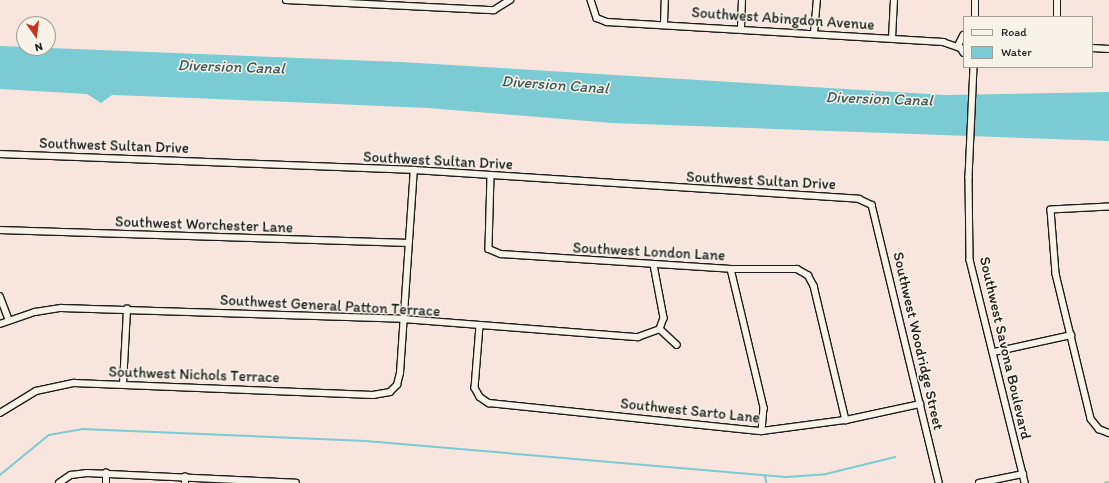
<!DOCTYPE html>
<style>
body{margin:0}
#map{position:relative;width:1109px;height:483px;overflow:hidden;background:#f8e6de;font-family:Itim,sans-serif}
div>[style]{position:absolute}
.water>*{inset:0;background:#7acbd3}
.stream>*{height:1.5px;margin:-0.75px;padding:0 0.75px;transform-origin:0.75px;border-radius:0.75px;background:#7acbd3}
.roads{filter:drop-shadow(1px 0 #1c1c1c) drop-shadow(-1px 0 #1c1c1c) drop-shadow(0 1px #1c1c1c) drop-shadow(0 -1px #1c1c1c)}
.minor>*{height:5.5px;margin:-2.75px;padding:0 2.75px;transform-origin:2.75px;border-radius:2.75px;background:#f7f3e8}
span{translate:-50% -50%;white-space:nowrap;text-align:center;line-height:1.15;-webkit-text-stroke:3px #f7f3e8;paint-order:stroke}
.street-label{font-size:15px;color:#1c1c1c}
.water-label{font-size:16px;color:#3d595c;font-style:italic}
.legend{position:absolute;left:963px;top:16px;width:130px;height:52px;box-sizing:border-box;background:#f7f3e8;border:1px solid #9f9d96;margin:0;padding:5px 7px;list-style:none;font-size:12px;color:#1c1c1c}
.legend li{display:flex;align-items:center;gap:8px;height:20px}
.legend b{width:20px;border:1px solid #9f9d96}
.north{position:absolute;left:16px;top:16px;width:40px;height:40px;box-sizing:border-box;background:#f7f3e8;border:1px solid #9f9d96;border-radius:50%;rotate:166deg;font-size:11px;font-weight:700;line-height:16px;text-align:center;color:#1c1c1c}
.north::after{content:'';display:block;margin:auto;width:14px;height:18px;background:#c8321e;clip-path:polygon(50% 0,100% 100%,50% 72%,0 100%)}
</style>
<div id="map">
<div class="water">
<i style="clip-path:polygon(0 46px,401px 62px,945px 95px,1109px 92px,1109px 141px,612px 123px,428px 108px,193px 98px,112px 95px,101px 103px,87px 94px,0 89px)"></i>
</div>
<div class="stream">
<i style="left:0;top:475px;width:63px;rotate:-39.2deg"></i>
<i style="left:49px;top:435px;width:34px;rotate:-10deg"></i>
<i style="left:82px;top:429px;width:284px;rotate:2.4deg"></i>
<i style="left:366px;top:441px;width:423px;rotate:4.9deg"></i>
<i style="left:787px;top:477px;width:39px;rotate:-4deg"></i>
<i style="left:826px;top:474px;width:71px;rotate:-13.8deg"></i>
<i style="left:765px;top:475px;width:8px;rotate:76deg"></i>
<i style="left:1105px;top:483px;width:4px;rotate:-14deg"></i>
</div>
<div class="roads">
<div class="minor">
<i style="left:286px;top:0;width:208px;rotate:2.8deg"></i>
<i style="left:494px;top:10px;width:19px;rotate:-32deg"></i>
<i style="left:591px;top:0;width:19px;rotate:72deg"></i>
<i style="left:597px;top:18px;width:11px;rotate:22deg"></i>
<i style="left:607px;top:22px;width:337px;rotate:3.4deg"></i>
<i style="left:943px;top:42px;width:18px;rotate:19deg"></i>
<i style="left:975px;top:17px;width:17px;rotate:-90deg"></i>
<i style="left:1057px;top:17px;width:17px;rotate:-90deg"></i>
<i style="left:664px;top:23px;width:23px;rotate:-88deg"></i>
<i style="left:741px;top:28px;width:28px;rotate:-88deg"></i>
<i style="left:814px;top:33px;width:33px;rotate:-85deg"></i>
<i style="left:964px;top:35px;width:11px;rotate:117deg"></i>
<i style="left:959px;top:45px;width:9px;rotate:58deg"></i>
<i style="left:892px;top:38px;width:38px;rotate:-87deg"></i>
<i style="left:1092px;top:48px;width:17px;rotate:3deg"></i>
<i style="left:974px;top:67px;width:110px;rotate:92.6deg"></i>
<i style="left:969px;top:177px;width:83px;rotate:89.3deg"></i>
<i style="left:970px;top:260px;width:230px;rotate:76.1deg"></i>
<i style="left:0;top:154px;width:414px;rotate:2.2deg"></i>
<i style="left:414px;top:170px;width:446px;rotate:3.7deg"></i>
<i style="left:859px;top:199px;width:14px;rotate:25deg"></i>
<i style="left:872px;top:205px;width:286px;rotate:76.4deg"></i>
<i style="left:491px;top:176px;width:73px;rotate:91.6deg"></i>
<i style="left:489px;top:249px;width:13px;rotate:23deg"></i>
<i style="left:501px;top:254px;width:230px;rotate:3.7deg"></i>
<i style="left:731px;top:269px;width:66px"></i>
<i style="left:797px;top:269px;width:13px;rotate:29deg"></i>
<i style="left:808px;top:275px;width:13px;rotate:61deg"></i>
<i style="left:814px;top:286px;width:138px;rotate:76.6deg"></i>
<i style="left:1109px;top:207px;width:58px;rotate:177deg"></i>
<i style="left:1051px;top:210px;width:64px;rotate:85.5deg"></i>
<i style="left:1056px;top:274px;width:149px;rotate:76.4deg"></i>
<i style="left:1091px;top:419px;width:13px;rotate:51deg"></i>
<i style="left:1099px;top:429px;width:11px;rotate:22deg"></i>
<i style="left:0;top:230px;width:407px;rotate:1.8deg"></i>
<i style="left:654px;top:265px;width:54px;rotate:79.3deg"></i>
<i style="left:664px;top:318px;width:12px;rotate:110deg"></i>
<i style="left:731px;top:269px;width:143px;rotate:76.6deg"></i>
<i style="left:764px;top:408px;width:23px;rotate:95deg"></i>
<i style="left:0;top:296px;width:26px;rotate:69deg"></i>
<i style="left:0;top:324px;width:37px;rotate:-19deg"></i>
<i style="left:35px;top:312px;width:26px;rotate:-9deg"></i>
<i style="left:61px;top:308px;width:342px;rotate:1.8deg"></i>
<i style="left:403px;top:319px;width:236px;rotate:4.4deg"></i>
<i style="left:638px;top:337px;width:23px;rotate:-20deg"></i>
<i style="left:480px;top:326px;width:62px;rotate:94.6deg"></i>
<i style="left:475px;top:388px;width:10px;rotate:61deg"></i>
<i style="left:480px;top:397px;width:11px;rotate:34deg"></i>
<i style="left:489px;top:403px;width:274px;rotate:5.9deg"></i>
<i style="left:762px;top:431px;width:85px;rotate:-7.5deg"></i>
<i style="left:846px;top:420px;width:76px;rotate:-12.2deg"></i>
<i style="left:660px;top:329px;width:23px;rotate:43deg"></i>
<i style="left:994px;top:352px;width:79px;rotate:-12.4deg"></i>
<i style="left:123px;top:384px;width:75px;rotate:-86.9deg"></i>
<i style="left:0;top:413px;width:42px;rotate:-31.4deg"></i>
<i style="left:36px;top:391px;width:39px;rotate:-12deg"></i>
<i style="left:74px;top:383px;width:299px;rotate:2.3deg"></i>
<i style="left:373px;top:395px;width:17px;rotate:-10deg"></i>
<i style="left:390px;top:392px;width:10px;rotate:-45deg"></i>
<i style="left:397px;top:385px;width:12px;rotate:-76deg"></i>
<i style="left:400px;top:373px;width:203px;rotate:-86.1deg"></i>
<i style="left:59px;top:483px;width:14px;rotate:-34deg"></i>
<i style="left:71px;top:475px;width:16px;rotate:-7deg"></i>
<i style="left:87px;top:473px;width:209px;rotate:2.7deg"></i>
<i style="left:106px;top:483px;width:10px;rotate:-90deg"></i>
<i style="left:185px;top:483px;width:6px;rotate:-90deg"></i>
<i style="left:979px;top:483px;width:45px;rotate:-11.6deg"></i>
</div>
</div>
<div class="street-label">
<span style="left:783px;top:19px;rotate:4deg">Southwest Abingdon Avenue</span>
<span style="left:114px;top:146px;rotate:2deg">Southwest Sultan Drive</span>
<span style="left:438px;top:161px;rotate:3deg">Southwest Sultan Drive</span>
<span style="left:761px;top:181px;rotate:3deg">Southwest Sultan Drive</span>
<span style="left:204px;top:225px;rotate:2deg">Southwest Worchester Lane</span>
<span style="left:649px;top:252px;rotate:3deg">Southwest London Lane</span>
<span style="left:330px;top:306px;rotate:3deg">Southwest General Patton Terrace</span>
<span style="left:918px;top:341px;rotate:77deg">Southwest Woodridge Street</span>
<span style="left:1005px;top:348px;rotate:77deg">Southwest Savona Boulevard</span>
<span style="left:194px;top:375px;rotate:2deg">Southwest Nichols Terrace</span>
<span style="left:690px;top:411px;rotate:6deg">Southwest Sarto Lane</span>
</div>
<div class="water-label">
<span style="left:231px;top:67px;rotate:2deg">Diversion Canal</span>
<span style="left:555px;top:85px;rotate:4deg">Diversion Canal</span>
<span style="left:879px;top:99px;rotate:2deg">Diversion Canal</span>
</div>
<ul class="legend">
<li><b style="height:5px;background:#f7f3e8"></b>Road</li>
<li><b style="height:11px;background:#7acbd3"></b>Water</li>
</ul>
<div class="north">N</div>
</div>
